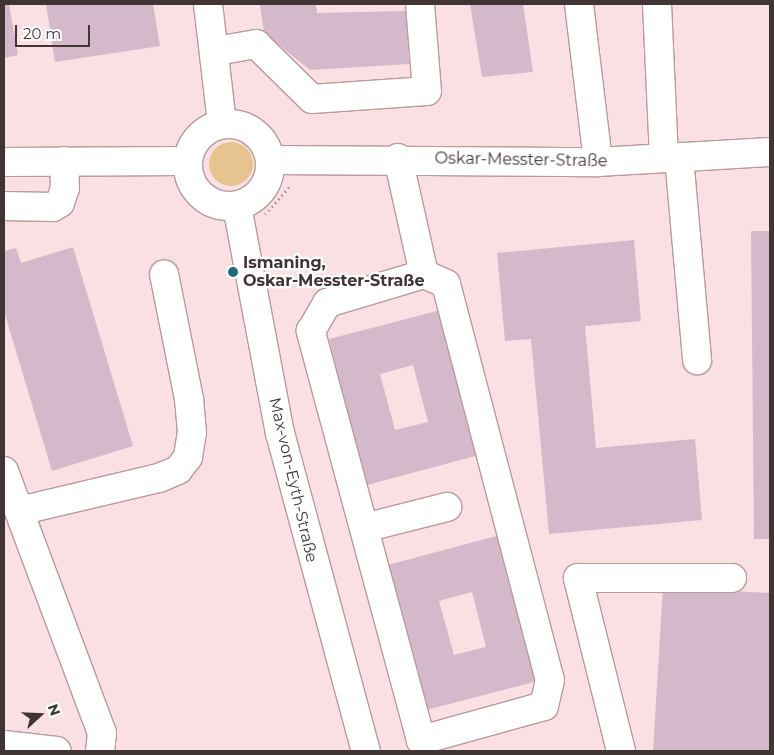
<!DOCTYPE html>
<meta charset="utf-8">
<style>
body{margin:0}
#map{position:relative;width:774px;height:755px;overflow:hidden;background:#fef0f1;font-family:Montserrat,sans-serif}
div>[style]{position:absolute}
.built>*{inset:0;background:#fae0e2}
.green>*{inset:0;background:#e7c48f}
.round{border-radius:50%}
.building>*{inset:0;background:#d4b9ca}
.path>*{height:3px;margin-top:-1.5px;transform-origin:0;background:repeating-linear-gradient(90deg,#9e9192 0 1px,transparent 0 5px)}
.roads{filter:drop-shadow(1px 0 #b9999c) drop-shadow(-1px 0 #b9999c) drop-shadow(0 1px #b9999c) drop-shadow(0 -1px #b9999c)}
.minor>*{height:28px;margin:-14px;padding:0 14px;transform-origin:14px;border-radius:14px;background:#fff}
.minor>.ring{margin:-14px;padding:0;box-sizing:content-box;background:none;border:28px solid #fff;border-radius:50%}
.dots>*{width:14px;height:14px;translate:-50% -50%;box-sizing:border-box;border:2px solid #fff;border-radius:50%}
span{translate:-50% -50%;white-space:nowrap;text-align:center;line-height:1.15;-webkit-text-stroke:4.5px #fff;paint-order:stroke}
.street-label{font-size:16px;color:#413435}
.poi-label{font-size:16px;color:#413435;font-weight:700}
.left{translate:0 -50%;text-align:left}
.frame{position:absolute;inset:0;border:5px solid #413435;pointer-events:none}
.north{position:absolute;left:15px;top:690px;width:50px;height:50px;-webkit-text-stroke:4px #fff;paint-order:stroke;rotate:70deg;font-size:14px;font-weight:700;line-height:20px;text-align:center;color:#413435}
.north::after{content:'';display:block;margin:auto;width:18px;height:22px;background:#413435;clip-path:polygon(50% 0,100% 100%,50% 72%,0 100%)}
.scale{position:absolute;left:15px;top:25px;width:75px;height:22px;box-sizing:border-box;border:2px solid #413435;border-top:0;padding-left:6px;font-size:15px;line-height:18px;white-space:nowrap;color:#413435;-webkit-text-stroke:4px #fff;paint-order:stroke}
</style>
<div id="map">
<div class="built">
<i style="clip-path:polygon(4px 4px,770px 4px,770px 751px,4px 751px)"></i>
</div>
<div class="green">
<i class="round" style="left:209px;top:142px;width:44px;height:44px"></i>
</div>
<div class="building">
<i style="clip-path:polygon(4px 4px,9px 4px,18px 55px,4px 58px)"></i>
<i style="clip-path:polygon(46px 4px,153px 4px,160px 46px,55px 62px)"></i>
<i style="clip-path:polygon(260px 4px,316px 4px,317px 13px,406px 11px,409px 64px,310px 70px,264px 33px)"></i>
<i style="clip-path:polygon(470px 4px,523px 4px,533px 72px,482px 77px)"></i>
<i style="clip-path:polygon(751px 231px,770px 231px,770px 539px,754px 539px)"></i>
<i style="clip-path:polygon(634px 240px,641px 321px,585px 326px,596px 448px,695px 439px,702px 520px,549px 534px,531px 339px,505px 341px,497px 253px)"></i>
<i style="clip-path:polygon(73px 247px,133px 446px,52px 471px,4px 311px,4px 251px,16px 248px,21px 263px)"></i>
<i style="clip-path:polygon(evenodd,441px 310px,479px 455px,367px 485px,329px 339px,441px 310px,413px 365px,428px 422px,395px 430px,380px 374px,413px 365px)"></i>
<i style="clip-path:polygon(evenodd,500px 535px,538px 681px,426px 710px,388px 565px,500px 535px,472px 592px,486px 647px,454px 655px,439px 601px,472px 592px)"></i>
<i style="clip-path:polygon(663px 587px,770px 593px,770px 751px,653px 751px)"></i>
</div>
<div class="path">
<i style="left:265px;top:214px;width:36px;rotate:-48deg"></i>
</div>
<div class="roads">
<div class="minor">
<i style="left:208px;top:4px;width:121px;rotate:83.3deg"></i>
<i style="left:579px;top:4px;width:159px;rotate:83.1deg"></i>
<i style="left:657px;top:4px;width:154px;rotate:87.4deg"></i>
<i style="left:216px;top:51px;width:41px;rotate:-9.9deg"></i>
<i style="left:256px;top:44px;width:78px;rotate:44.5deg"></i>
<i style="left:312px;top:99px;width:115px;rotate:-4deg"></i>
<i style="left:427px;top:91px;width:87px;rotate:-94.6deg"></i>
<i class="ring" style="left:188px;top:124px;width:54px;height:54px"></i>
<i style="left:679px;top:157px;width:204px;rotate:84.9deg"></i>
<i style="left:398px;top:158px;width:119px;rotate:77.4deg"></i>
<i style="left:271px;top:160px;width:327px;rotate:0.4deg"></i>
<i style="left:598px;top:162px;width:172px;rotate:-3.3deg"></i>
<i style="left:4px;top:162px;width:184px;rotate:-0.3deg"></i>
<i style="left:4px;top:206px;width:49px;rotate:1.2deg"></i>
<i style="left:53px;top:207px;width:8px;rotate:-30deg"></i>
<i style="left:60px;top:203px;width:16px;rotate:-72deg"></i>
<i style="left:65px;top:188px;width:27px;rotate:-92deg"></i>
<i style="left:237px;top:206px;width:231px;rotate:79.3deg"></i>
<i style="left:280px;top:433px;width:329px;rotate:74.9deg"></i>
<i style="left:424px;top:274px;width:24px;rotate:24deg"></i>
<i style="left:446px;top:284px;width:409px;rotate:75.3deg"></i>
<i style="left:550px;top:680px;width:27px;rotate:103deg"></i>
<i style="left:544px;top:706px;width:128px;rotate:164.5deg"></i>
<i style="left:421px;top:740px;width:424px;rotate:-105.1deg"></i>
<i style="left:311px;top:331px;width:32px;rotate:-60deg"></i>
<i style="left:327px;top:303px;width:101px;rotate:-16.6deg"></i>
<i style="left:4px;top:471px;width:280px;rotate:69.5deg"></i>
<i style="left:102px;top:733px;width:18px;rotate:96deg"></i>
<i style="left:19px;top:511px;width:144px;rotate:-13.3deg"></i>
<i style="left:159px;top:478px;width:21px;rotate:-23deg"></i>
<i style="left:178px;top:470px;width:16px;rotate:-52deg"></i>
<i style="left:188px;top:457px;width:24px;rotate:-81deg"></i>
<i style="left:192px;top:433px;width:34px;rotate:-95deg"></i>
<i style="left:189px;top:399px;width:127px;rotate:-101.3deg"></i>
<i style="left:364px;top:528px;width:86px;rotate:-14.2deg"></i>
<i style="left:4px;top:745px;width:53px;rotate:6.5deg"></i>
<i style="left:621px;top:751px;width:178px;rotate:-104deg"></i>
<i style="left:578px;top:578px;width:154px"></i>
</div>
</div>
<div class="dots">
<i style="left:233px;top:272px;background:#216a75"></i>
</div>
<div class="street-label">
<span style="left:521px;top:160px;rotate:1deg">Oskar-Messter-Straße</span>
<span style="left:293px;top:480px;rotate:77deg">Max-von-Eyth-Straße</span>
</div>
<div class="poi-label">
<span class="left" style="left:243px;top:272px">Ismaning,<br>Oskar-Messter-Straße</span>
</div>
<div class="frame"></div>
<div class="north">N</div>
<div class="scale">20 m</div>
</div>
